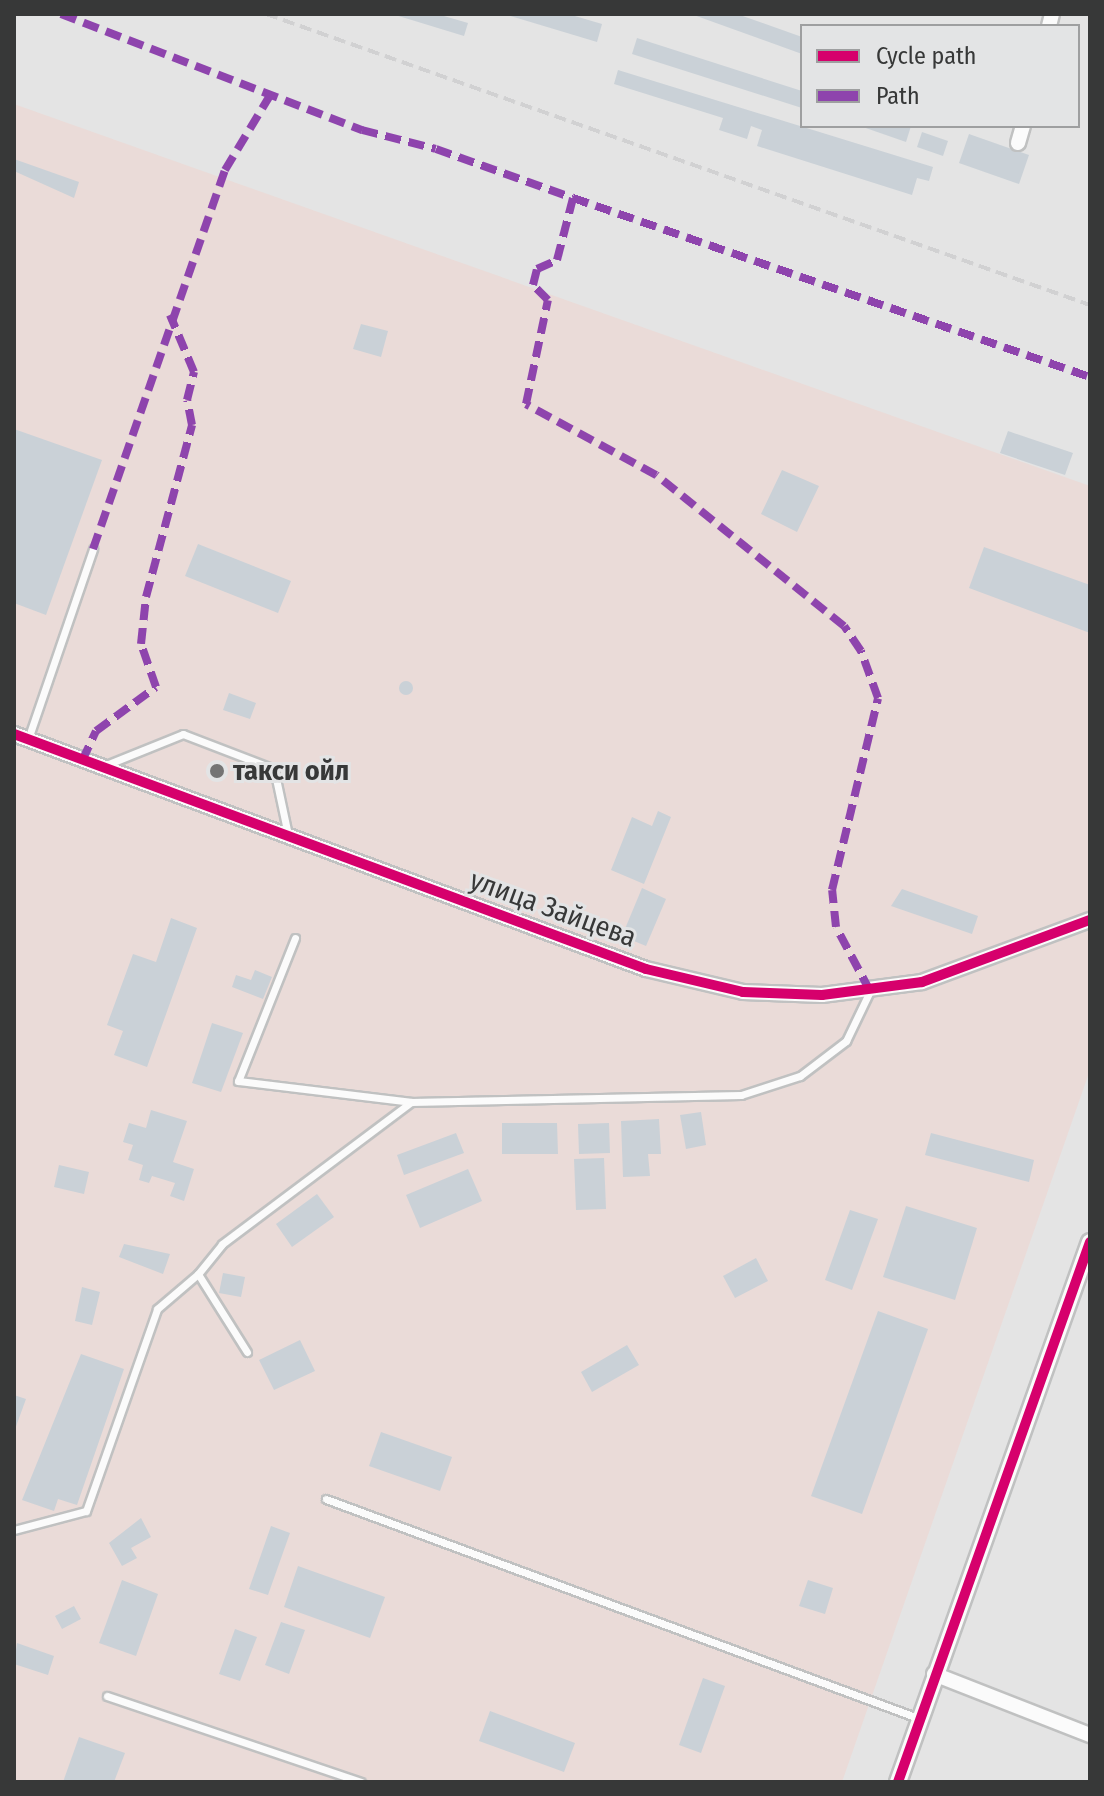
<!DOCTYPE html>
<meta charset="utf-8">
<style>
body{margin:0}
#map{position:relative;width:1104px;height:1796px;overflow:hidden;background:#e4e4e4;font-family:"Fira Sans Condensed",sans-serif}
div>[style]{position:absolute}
.industrial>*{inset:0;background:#eadbd8}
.building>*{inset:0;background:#cad1d7}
.round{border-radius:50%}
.roads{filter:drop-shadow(2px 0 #c0c1c1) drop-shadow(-2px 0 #c0c1c1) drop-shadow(0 2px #c0c1c1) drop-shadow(0 -2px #c0c1c1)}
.service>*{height:7px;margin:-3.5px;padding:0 3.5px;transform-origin:3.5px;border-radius:3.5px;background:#fbfbfb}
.minor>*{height:14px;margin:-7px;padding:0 7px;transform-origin:7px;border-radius:7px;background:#fbfbfb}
.tertiary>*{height:16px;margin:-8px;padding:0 8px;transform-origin:8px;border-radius:8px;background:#fbfbfb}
.rail>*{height:4px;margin-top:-2px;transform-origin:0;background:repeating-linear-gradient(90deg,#d1d1d2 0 12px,transparent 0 18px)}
.quiet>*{height:8px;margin-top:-4px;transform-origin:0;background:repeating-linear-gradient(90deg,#8e44ad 0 16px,transparent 0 24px)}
.cycleway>*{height:10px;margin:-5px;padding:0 5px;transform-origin:5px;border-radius:5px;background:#d6006c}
.dots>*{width:22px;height:22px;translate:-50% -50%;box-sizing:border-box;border:4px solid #e3e4e5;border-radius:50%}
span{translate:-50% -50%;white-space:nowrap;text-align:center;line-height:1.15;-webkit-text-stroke:6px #e3e4e5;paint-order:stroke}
.poi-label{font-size:28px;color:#373838;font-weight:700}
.left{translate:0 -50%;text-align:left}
.street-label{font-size:28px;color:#373838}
.frame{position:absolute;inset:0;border:16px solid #373838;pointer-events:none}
.legend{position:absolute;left:800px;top:24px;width:280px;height:104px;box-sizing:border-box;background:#e3e4e5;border:2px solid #9e9fa0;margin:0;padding:10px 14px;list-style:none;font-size:24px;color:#373838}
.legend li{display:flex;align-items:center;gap:16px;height:40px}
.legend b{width:40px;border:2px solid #9e9fa0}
</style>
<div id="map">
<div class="industrial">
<i style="clip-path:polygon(14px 104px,1090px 486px,1090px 1070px,842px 1782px,14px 1782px)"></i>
</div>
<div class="building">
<i style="clip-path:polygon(392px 14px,437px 14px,468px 23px,464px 36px)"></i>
<i style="clip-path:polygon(504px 14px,568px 14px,602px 24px,597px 42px)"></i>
<i style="clip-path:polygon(691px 14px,737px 14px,802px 37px,802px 54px)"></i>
<i style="clip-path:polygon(637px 38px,802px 91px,802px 108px,632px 54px)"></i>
<i style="clip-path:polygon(618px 70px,933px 167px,929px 181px,917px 178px,912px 195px,757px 146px,762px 130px,751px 126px,747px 139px,719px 130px,723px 118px,614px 84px)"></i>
<i style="clip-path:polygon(860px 126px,911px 126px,906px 142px)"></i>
<i style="clip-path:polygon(922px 132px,948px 141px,943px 156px,917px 147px)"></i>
<i style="clip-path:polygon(969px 134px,1029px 155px,1019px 184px,959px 163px)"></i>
<i style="clip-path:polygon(14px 159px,79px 182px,74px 198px,14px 171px)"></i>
<i style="clip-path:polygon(361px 324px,388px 331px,381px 357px,353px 349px)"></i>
<i style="clip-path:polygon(14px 429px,102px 460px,46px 615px,14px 603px)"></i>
<i style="clip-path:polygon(1008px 431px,1073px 453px,1065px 475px,1000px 453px)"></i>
<i style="clip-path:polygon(782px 470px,819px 486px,797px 532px,761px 514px)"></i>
<i style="clip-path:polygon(198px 544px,291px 581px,278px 613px,185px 576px)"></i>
<i style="clip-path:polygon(984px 547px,1090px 585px,1090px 633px,969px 588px)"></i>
<i class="round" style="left:399px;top:681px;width:14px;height:14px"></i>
<i style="clip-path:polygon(229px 693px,256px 703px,250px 719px,223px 710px)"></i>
<i style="clip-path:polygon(658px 811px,671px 817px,644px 884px,611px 870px,632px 817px,652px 826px)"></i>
<i style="clip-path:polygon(642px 888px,666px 899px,646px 946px,622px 936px)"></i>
<i style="clip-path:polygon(902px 889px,978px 916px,972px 934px,891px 906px)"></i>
<i style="clip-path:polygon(171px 918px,197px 928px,147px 1067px,114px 1055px,123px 1031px,107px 1025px,133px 954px,156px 962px)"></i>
<i style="clip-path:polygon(255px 970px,272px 977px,263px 999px,232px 987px,236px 975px,251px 980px)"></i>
<i style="clip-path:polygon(212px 1023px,243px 1033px,221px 1092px,192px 1083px)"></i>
<i style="clip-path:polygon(151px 1110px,187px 1121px,173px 1162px,194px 1169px,184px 1201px,170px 1196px,175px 1183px,152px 1176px,149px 1183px,139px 1180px,143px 1165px,128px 1160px,133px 1145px,123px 1142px,129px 1123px,146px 1128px)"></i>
<i style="clip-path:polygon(701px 1112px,706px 1145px,686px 1149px,680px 1115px)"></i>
<i style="clip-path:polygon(659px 1119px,661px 1154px,648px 1154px,650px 1176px,623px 1177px,621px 1121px)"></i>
<i style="clip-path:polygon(502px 1123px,557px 1123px,558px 1154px,502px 1154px)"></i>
<i style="clip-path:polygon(609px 1123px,610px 1153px,579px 1154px,578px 1124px)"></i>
<i style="clip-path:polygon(456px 1133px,464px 1153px,404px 1175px,397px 1155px)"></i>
<i style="clip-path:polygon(931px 1133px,1034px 1160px,1029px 1182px,925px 1155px)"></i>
<i style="clip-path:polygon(604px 1158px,606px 1209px,576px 1210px,574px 1159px)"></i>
<i style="clip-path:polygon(59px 1165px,89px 1172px,84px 1194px,54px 1187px)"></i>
<i style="clip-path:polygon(468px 1169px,482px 1201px,420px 1228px,406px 1195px)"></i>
<i style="clip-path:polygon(317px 1194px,334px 1217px,292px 1247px,276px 1224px)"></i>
<i style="clip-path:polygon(906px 1206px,977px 1228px,955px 1300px,883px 1277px)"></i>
<i style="clip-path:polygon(850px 1210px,878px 1219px,852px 1290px,825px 1280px)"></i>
<i style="clip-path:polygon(124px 1244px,170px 1254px,163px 1274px,119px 1257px)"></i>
<i style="clip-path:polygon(756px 1258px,768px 1281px,735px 1298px,723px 1276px)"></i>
<i style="clip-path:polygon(223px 1273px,245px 1277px,241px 1297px,219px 1293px)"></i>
<i style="clip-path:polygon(82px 1287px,100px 1292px,92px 1325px,75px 1321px)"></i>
<i style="clip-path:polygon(878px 1311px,928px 1329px,862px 1514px,811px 1496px)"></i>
<i style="clip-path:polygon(300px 1340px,315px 1371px,274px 1390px,259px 1360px)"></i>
<i style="clip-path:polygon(627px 1345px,639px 1365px,592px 1392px,581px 1372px)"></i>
<i style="clip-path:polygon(81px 1354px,124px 1369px,77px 1505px,58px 1499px,54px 1511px,22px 1500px)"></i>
<i style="clip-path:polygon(14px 1395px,26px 1399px,14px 1432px)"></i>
<i style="clip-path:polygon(381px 1432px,452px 1457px,440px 1491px,369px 1466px)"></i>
<i style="clip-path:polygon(141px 1518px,151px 1537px,131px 1548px,137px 1558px,122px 1566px,109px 1543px)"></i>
<i style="clip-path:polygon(271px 1526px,290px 1533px,268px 1595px,249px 1589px)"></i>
<i style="clip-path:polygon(298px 1566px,385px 1597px,370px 1638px,284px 1607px)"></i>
<i style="clip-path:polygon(122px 1580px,158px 1594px,136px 1656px,99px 1643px)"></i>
<i style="clip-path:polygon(808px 1580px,833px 1588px,825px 1614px,799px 1606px)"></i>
<i style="clip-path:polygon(74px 1606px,81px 1619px,62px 1629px,55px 1616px)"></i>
<i style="clip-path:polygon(281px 1622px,305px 1630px,289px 1674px,265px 1665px)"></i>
<i style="clip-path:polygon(235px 1629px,257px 1637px,240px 1681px,219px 1674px)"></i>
<i style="clip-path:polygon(17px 1643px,54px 1656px,48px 1675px,14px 1664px)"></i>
<i style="clip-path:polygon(703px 1678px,725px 1686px,701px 1753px,679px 1745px)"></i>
<i style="clip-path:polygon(490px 1711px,575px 1743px,564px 1772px,479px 1741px)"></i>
<i style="clip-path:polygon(79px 1737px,125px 1753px,114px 1782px,63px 1782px)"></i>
</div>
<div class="roads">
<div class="service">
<i style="left:28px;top:739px;width:201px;rotate:-71.1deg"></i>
<i style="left:106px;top:765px;width:83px;rotate:-21.9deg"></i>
<i style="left:183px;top:734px;width:97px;rotate:21deg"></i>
<i style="left:274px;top:769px;width:67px;rotate:78deg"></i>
<i style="left:295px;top:938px;width:154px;rotate:111.7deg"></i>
<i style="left:238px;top:1081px;width:174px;rotate:6.9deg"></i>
<i style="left:247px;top:1352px;width:92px;rotate:-122.1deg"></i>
<i style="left:198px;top:1274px;width:38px;rotate:-51deg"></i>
<i style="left:222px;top:1244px;width:236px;rotate:-36.9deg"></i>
<i style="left:411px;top:1102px;width:330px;rotate:-1.2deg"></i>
<i style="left:741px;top:1095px;width:62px;rotate:-17.9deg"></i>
<i style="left:800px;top:1076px;width:58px;rotate:-37.3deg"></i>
<i style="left:846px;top:1041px;width:55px;rotate:-64.4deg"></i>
<i style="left:326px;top:1499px;width:631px;rotate:20.3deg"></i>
<i style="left:14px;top:1530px;width:74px;rotate:-14.8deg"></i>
<i style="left:86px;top:1511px;width:214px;rotate:-70.6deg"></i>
<i style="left:157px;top:1309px;width:54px;rotate:-40.5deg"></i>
<i style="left:107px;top:1696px;width:268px;rotate:18.7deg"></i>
</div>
<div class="minor">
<i style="left:1049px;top:26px;width:12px;rotate:-76deg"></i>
<i style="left:1018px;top:143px;width:18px;rotate:-74deg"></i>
<i style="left:14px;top:734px;width:674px;rotate:20.4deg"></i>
<i style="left:646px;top:969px;width:100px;rotate:13.3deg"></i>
<i style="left:743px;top:992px;width:79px;rotate:2.2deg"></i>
<i style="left:822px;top:995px;width:101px;rotate:-7.4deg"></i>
<i style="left:922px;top:982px;width:179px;rotate:-20.3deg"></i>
<i style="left:934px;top:1674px;width:168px;rotate:21.4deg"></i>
</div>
<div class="tertiary">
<i style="left:898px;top:1782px;width:573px;rotate:-70.43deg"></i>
</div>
</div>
<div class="rail">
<i style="left:266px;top:14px;width:874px;rotate:19.45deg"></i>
</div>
<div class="quiet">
<i style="left:61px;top:14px;width:323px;rotate:21.1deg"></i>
<i style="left:362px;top:130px;width:76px;rotate:14.4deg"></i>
<i style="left:436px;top:149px;width:145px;rotate:19.7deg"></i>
<i style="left:93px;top:549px;width:401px;rotate:-70.8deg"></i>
<i style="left:225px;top:170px;width:91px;rotate:-58.9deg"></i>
<i style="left:82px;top:761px;width:33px;rotate:-65deg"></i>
<i style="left:96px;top:731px;width:74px;rotate:-36.3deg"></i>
<i style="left:156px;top:687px;width:46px;rotate:-109.2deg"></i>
<i style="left:141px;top:644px;width:47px;rotate:-83.9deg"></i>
<i style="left:146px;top:597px;width:178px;rotate:-75deg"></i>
<i style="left:192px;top:425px;width:25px;rotate:-101deg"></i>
<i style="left:187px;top:400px;width:29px;rotate:-76deg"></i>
<i style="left:194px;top:372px;width:62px;rotate:-112.8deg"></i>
<i style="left:870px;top:991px;width:72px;rotate:-118deg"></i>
<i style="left:836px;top:927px;width:37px;rotate:-96deg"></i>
<i style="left:832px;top:890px;width:197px;rotate:-76.5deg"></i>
<i style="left:878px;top:698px;width:50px;rotate:-109.9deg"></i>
<i style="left:861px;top:651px;width:30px;rotate:-124deg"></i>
<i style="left:844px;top:626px;width:241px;rotate:-141.2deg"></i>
<i style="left:656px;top:475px;width:148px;rotate:-151.4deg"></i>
<i style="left:526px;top:404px;width:106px;rotate:-78.1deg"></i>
<i style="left:548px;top:300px;width:21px;rotate:-135deg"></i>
<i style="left:533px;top:285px;width:16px;rotate:-76deg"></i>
<i style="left:537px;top:269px;width:22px;rotate:-24deg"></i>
<i style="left:557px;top:260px;width:64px;rotate:-75.5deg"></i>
<i style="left:573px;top:198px;width:547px;rotate:19.1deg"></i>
</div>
<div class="cycleway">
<i style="left:14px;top:734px;width:674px;rotate:20.4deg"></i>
<i style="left:646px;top:969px;width:100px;rotate:13.3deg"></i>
<i style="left:743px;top:992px;width:79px;rotate:2.2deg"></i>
<i style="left:822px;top:995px;width:101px;rotate:-7.4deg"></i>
<i style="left:922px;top:982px;width:179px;rotate:-20.3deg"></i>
<i style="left:898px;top:1782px;width:573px;rotate:-70.43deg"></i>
</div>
<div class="dots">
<i style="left:217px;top:771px;background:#747474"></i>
</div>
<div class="poi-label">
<span class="left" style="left:233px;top:771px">такси ойл</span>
</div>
<div class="street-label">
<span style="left:553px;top:909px;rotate:20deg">улица Зайцева</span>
</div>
<div class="frame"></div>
<ul class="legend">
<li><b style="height:10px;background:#d6006c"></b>Cycle path</li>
<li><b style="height:10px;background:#8e44ad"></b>Path</li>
</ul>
</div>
